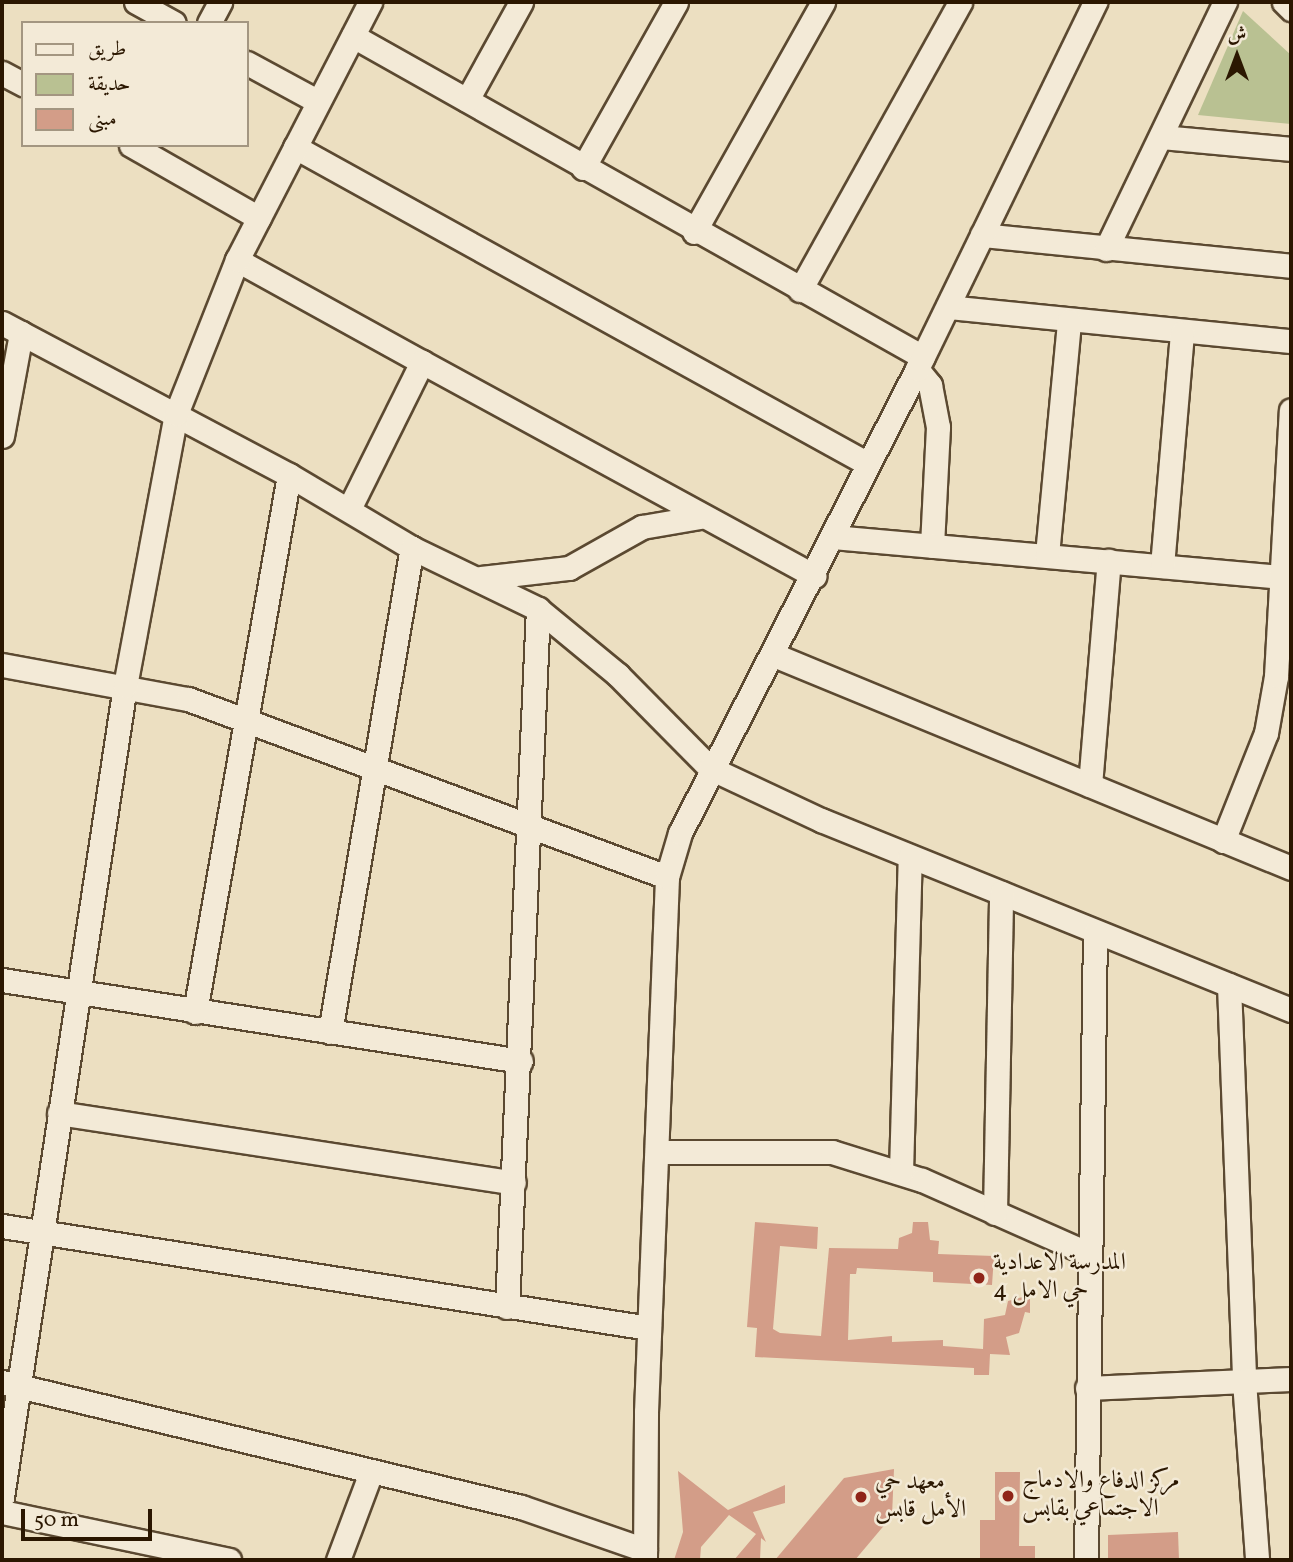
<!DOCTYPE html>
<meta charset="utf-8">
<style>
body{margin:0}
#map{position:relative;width:1293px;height:1562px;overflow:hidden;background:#ecdfc1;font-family:Vollkorn,Amiri,serif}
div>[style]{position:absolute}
.green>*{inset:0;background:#b9c192}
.building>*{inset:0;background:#d39d88}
.roads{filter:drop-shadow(2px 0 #5b4931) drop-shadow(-2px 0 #5b4931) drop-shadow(0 2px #5b4931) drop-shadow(0 -2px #5b4931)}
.minor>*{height:23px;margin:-11.5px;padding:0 11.5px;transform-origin:11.5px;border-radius:11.5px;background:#f3ead7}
.dots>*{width:19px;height:19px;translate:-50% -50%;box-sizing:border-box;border:4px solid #f3ead7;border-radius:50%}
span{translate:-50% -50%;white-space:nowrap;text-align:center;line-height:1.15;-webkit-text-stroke:5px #f3ead7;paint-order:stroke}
.poi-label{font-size:24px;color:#2b1701}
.left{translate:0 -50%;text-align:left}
.frame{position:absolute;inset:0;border:4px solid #2b1701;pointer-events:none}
.legend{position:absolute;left:21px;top:21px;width:228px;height:126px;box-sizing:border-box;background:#f3ead7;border:2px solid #a39681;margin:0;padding:9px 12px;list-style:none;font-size:21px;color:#2b1701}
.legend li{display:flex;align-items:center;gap:14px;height:35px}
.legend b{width:35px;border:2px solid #a39681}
.north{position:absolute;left:1202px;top:21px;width:70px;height:70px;-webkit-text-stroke:5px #f3ead7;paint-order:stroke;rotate:0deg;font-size:19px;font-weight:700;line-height:28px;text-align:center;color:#2b1701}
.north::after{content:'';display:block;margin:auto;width:24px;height:32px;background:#2b1701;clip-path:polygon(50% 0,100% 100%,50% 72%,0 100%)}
.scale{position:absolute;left:21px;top:1509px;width:131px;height:32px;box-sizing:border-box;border:4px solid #2b1701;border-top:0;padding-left:9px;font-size:21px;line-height:24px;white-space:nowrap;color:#2b1701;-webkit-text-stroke:5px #f3ead7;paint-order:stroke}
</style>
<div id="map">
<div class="green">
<i style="clip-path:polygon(1243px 11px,1291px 55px,1291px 124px,1198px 115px)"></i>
</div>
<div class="building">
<i style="clip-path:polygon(755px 1222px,818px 1227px,817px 1249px,780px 1246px,773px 1329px,780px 1333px,821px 1336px,829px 1248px,898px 1249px,899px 1238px,912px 1233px,913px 1222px,928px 1222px,930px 1240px,939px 1241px,938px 1254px,994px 1256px,992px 1285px,933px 1282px,933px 1272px,857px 1268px,856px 1274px,850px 1274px,848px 1340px,892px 1336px,892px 1342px,943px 1340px,943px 1346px,983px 1349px,984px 1319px,1005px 1315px,1008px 1301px,1030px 1295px,1030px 1313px,1025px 1312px,1019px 1333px,1006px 1337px,1010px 1355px,990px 1354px,989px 1375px,974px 1375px,974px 1368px,755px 1357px,757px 1328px,747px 1327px)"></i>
<i style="clip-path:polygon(894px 1469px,892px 1516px,855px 1560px,775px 1560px,844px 1478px)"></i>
<i style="clip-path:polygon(678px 1471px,728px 1510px,785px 1485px,785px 1503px,753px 1512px,766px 1542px,761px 1538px,760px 1560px,734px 1560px,756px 1534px,729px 1515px,701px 1547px,700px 1560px,674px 1560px,683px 1532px)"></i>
<i style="clip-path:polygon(995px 1472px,1020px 1472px,1019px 1546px,1035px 1546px,1035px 1560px,980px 1560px,980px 1520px,995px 1520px)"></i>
<i style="clip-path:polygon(1178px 1532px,1179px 1560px,1108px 1558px,1108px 1535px)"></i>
</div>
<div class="roads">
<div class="minor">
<i style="left:136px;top:2px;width:43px;rotate:28.9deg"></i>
<i style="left:1284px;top:2px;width:10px;rotate:45deg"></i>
<i style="left:209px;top:23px;width:24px;rotate:-62deg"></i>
<i style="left:353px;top:36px;width:654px;rotate:29.39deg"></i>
<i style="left:247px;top:63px;width:80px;rotate:28.5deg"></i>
<i style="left:2px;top:73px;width:24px;rotate:28deg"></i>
<i style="left:467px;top:100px;width:112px;rotate:-61.1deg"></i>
<i style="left:1162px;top:137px;width:130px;rotate:5.3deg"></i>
<i style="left:131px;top:145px;width:147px;rotate:29.7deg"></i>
<i style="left:295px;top:147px;width:655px;rotate:28.95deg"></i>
<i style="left:583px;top:168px;width:190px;rotate:-60.7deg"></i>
<i style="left:694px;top:232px;width:264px;rotate:-60.7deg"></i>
<i style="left:982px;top:235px;width:311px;rotate:5.7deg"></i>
<i style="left:1106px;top:249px;width:274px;rotate:-64.3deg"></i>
<i style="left:237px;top:260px;width:211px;rotate:28.9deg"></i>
<i style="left:422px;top:362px;width:164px;rotate:116.4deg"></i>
<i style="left:800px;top:290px;width:329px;rotate:-60.9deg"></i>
<i style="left:948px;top:307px;width:345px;rotate:5.7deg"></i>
<i style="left:2px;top:323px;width:325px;rotate:27.9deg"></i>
<i style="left:289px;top:475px;width:143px;rotate:30.7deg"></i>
<i style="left:412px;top:548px;width:140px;rotate:25.8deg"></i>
<i style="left:538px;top:609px;width:104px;rotate:39.5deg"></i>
<i style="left:618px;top:675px;width:131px;rotate:45.3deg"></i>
<i style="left:710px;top:768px;width:123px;rotate:25.1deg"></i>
<i style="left:821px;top:820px;width:507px;rotate:22.01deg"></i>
<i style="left:422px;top:362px;width:447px;rotate:28.6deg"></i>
<i style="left:917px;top:369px;width:21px;rotate:51deg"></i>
<i style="left:930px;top:385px;width:43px;rotate:79.2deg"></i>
<i style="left:938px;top:427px;width:119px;rotate:92.9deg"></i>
<i style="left:2px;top:436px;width:105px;rotate:-79.5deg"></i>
<i style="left:833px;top:537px;width:460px;rotate:5.1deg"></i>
<i style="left:1047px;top:555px;width:235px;rotate:-84.6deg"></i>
<i style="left:1162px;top:566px;width:234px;rotate:-85.1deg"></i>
<i style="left:481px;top:578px;width:89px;rotate:-6.5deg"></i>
<i style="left:569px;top:568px;width:84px;rotate:-29.3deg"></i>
<i style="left:642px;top:527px;width:59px;rotate:-9.8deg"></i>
<i style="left:774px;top:655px;width:559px;rotate:22.39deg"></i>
<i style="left:2px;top:665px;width:189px;rotate:10.4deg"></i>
<i style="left:188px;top:699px;width:511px;rotate:20.39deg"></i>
<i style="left:1090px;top:785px;width:225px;rotate:-85.2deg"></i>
<i style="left:1223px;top:841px;width:116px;rotate:-68.3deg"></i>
<i style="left:1266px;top:733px;width:58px;rotate:-80deg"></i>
<i style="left:1276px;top:676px;width:266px;rotate:-86.8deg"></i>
<i style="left:2px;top:980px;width:525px;rotate:8.87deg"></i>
<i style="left:1229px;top:985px;width:396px;rotate:87.8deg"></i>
<i style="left:1244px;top:1381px;width:179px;rotate:85.8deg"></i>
<i style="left:195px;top:1012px;width:545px;rotate:-80.07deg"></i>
<i style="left:330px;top:1032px;width:491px;rotate:-80.4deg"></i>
<i style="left:59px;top:1113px;width:460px;rotate:8.7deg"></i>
<i style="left:657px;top:1152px;width:175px"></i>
<i style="left:832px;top:1152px;width:94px;rotate:17.3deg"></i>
<i style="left:922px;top:1180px;width:183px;rotate:23.9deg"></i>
<i style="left:901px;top:1172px;width:315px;rotate:-88.4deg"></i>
<i style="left:995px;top:1213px;width:320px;rotate:-88.9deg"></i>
<i style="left:2px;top:1226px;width:655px;rotate:8.96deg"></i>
<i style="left:507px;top:1307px;width:699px;rotate:-87.46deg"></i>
<i style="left:2px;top:1382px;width:534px;rotate:13.54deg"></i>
<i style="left:521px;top:1507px;width:131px;rotate:19.1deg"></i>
<i style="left:1087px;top:1388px;width:204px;rotate:-2.5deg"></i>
<i style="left:2px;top:1497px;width:820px;rotate:-81.38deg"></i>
<i style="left:125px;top:686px;width:277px;rotate:-79.4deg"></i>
<i style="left:176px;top:414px;width:166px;rotate:-68.4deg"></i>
<i style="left:237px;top:260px;width:290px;rotate:-62.7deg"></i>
<i style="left:2px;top:1512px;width:232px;rotate:11.9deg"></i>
<i style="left:338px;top:1560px;width:94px;rotate:-69.4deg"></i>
<i style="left:645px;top:1560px;width:148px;rotate:-89.6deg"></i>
<i style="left:646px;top:1412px;width:535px;rotate:-87.75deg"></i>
<i style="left:667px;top:877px;width:46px;rotate:-73.5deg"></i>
<i style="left:680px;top:833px;width:521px;rotate:-62.94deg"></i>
<i style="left:917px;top:369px;width:408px;rotate:-64.1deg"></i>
<i style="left:1086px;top:1560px;width:627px;rotate:-89.18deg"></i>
</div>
</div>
<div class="dots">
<i style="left:979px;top:1278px;background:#8f2418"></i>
<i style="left:1008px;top:1496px;background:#8f2418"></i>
<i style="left:861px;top:1497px;background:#8f2418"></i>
</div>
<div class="poi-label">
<span class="left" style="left:993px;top:1278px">المدرسة الاعدادية<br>حي الامل 4</span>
<span class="left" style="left:1022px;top:1496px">مركز الدفاع والادماج<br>الاجتماعي بقابس</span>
<span class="left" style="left:875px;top:1497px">معهد حي<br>الأمل قابس</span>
</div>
<div class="frame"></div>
<ul class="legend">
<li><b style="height:9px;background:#f3ead7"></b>طريق</li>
<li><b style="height:19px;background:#b9c192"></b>حديقة</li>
<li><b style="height:19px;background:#d39d88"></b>مبنى</li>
</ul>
<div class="north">ش</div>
<div class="scale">50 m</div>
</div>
